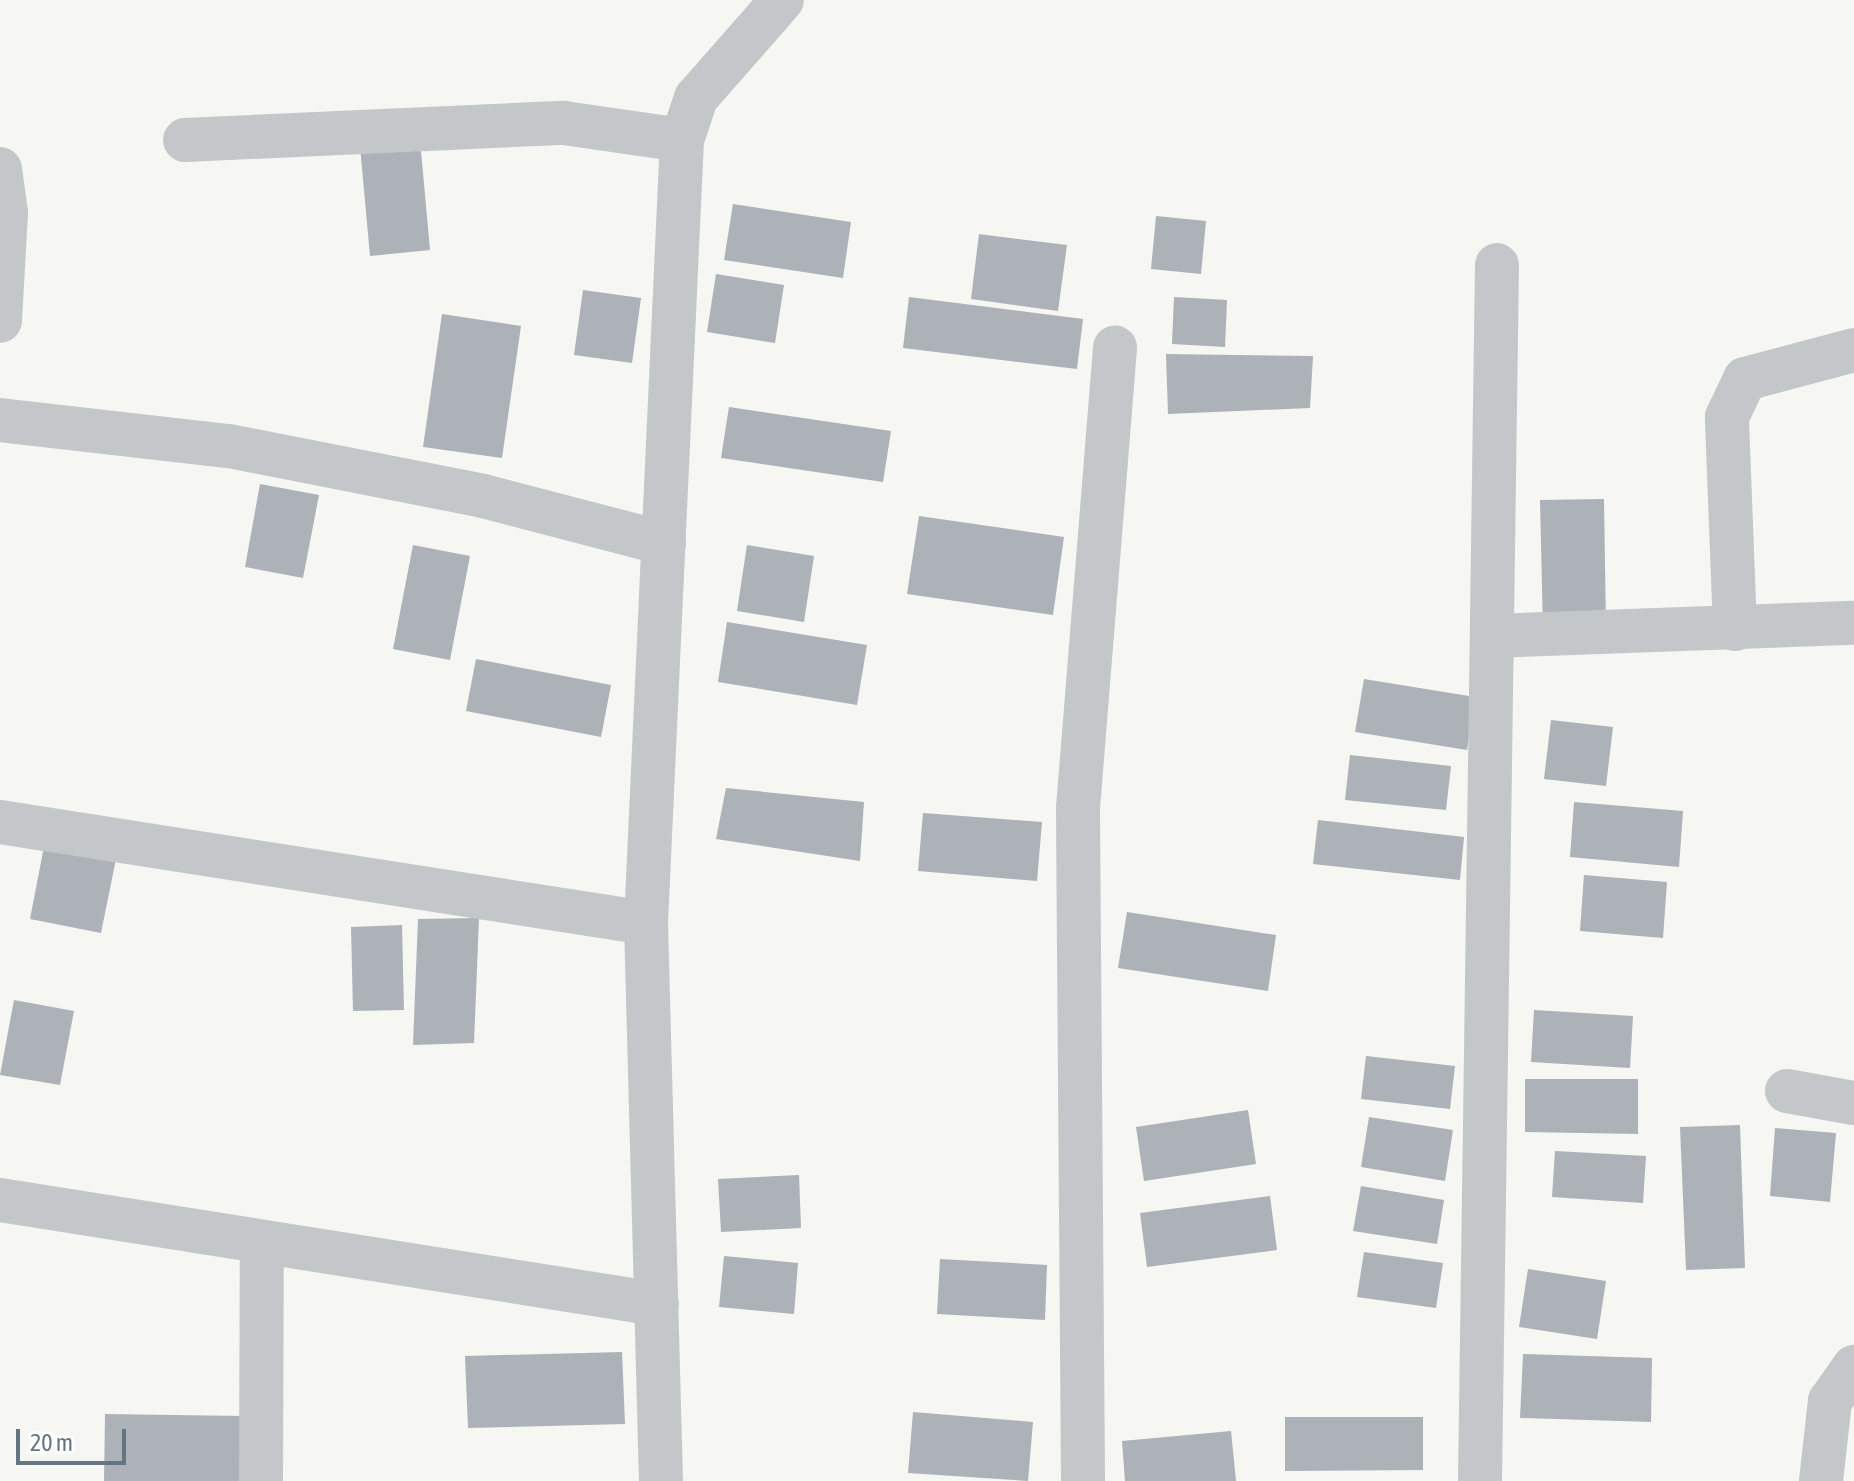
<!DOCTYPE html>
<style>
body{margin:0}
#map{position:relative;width:1854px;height:1481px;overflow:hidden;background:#f6f6f2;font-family:"Asap Condensed",sans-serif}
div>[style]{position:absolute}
.building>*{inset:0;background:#acb2b8}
.minor>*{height:44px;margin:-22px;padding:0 22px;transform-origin:22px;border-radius:22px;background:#c3c7ca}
span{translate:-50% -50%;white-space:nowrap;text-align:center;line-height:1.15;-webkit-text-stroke:8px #fff;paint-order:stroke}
.scale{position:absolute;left:16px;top:1429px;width:110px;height:36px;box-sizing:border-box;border:4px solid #657483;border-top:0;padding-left:10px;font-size:24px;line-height:28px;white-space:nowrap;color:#657483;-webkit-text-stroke:6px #fff;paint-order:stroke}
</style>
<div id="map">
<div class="building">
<i style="clip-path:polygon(420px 140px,430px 250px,370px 256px,360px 146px)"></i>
<i style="clip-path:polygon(733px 204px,851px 222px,843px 278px,724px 260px)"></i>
<i style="clip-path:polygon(1156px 216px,1206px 221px,1201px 274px,1151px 269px)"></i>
<i style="clip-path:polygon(979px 234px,1067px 245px,1058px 311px,971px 299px)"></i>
<i style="clip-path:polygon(716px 274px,784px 285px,775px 343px,707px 332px)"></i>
<i style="clip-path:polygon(583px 290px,641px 298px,632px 363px,574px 355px)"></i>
<i style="clip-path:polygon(909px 297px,1083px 319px,1077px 369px,903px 348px)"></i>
<i style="clip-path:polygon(1174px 297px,1227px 300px,1225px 347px,1172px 344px)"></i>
<i style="clip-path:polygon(442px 314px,521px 326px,502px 458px,423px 447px)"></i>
<i style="clip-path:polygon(1166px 354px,1313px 356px,1310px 408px,1168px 414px)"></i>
<i style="clip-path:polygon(729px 407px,891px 431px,883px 482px,721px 458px)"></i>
<i style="clip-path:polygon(260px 484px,319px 495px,303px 578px,245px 567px)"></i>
<i style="clip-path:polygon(1604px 499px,1606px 629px,1543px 630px,1540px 500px)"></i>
<i style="clip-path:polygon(919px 516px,1064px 537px,1053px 615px,907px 594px)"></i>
<i style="clip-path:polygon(413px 545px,470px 556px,450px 660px,393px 649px)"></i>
<i style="clip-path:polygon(747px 545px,814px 556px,804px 622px,737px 611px)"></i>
<i style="clip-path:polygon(727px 622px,867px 645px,857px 705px,718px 682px)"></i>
<i style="clip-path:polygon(476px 659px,611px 685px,601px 737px,466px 711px)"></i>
<i style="clip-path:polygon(1364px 679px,1475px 697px,1467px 750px,1355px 732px)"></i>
<i style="clip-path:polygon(1551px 720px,1613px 727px,1606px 786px,1544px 779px)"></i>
<i style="clip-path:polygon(1350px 755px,1451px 766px,1446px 810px,1345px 800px)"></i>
<i style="clip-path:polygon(726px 788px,864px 802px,860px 861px,716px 839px)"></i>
<i style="clip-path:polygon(1574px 802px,1683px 811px,1679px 867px,1570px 857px)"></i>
<i style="clip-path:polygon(923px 813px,1042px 822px,1037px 881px,918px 871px)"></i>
<i style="clip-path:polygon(1318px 820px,1464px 837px,1460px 880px,1313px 864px)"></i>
<i style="clip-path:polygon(46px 836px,118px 849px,101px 933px,30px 919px)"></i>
<i style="clip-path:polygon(1584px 875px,1667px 882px,1663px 938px,1580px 931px)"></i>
<i style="clip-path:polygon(1127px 912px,1276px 935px,1268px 991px,1118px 968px)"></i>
<i style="clip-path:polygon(479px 918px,474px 1043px,413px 1045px,418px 919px)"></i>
<i style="clip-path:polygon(402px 925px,404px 1010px,353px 1011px,351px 927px)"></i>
<i style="clip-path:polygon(14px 1000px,74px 1011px,60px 1085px,0 1075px)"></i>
<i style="clip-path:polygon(1534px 1010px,1633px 1016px,1630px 1068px,1531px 1062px)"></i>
<i style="clip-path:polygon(1366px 1056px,1455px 1066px,1450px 1109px,1361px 1099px)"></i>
<i style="clip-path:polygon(1525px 1079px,1638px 1079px,1638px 1134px,1525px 1132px)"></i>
<i style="clip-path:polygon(1248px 1110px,1256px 1164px,1144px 1181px,1136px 1127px)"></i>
<i style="clip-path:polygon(1369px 1117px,1453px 1130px,1445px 1181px,1361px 1167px)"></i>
<i style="clip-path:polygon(1740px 1125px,1745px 1268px,1686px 1270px,1680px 1127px)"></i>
<i style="clip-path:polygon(1775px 1128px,1836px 1133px,1830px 1202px,1770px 1196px)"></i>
<i style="clip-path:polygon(1555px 1151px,1646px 1156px,1643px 1203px,1552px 1197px)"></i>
<i style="clip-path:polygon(799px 1175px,801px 1228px,721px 1232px,718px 1179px)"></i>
<i style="clip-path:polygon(1361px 1186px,1444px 1200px,1437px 1244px,1353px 1231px)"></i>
<i style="clip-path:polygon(1270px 1196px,1277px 1250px,1147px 1267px,1140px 1213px)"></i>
<i style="clip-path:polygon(1364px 1252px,1443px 1263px,1436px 1308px,1357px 1297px)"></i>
<i style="clip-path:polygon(724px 1256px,798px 1263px,794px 1314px,719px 1307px)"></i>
<i style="clip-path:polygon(940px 1259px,1047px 1265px,1045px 1320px,937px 1314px)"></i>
<i style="clip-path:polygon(1528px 1269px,1606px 1281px,1597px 1339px,1519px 1327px)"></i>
<i style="clip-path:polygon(622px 1352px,625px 1424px,468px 1428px,465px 1356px)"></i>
<i style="clip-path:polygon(1523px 1354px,1652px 1358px,1651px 1422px,1520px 1418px)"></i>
<i style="clip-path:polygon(913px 1412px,1033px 1422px,1028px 1481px,908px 1473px)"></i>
<i style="clip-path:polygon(105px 1414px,243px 1416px,242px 1481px,104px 1481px)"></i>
<i style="clip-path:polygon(1285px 1417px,1423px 1417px,1423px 1470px,1285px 1471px)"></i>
<i style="clip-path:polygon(1231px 1431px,1236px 1481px,1125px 1481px,1122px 1441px)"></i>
</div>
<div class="minor">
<i style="left:185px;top:140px;width:379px;rotate:-2.6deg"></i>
<i style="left:564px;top:123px;width:119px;rotate:8.2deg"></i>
<i style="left:0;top:169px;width:44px;rotate:82.2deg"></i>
<i style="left:6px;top:213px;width:108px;rotate:93.2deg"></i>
<i style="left:0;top:420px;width:230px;rotate:6.5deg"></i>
<i style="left:229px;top:446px;width:259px;rotate:11.1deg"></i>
<i style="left:483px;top:496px;width:187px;rotate:14.6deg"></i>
<i style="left:1735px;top:629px;width:212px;rotate:-92.2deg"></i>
<i style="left:1727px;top:417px;width:42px;rotate:-64.7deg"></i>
<i style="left:1745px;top:379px;width:113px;rotate:-14.9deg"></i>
<i style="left:1492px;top:636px;width:362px;rotate:-2.1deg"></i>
<i style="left:0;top:822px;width:654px;rotate:8.89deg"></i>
<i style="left:1787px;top:1091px;width:68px;rotate:10.2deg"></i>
<i style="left:0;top:1200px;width:665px;rotate:9deg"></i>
<i style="left:261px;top:1481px;width:238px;rotate:-89.8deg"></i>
<i style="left:661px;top:1481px;width:558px;rotate:-91.54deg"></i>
<i style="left:646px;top:923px;width:784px;rotate:-87.37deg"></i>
<i style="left:682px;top:140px;width:44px;rotate:-71.6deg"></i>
<i style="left:696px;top:98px;width:130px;rotate:-48.7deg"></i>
<i style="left:1083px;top:1481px;width:673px;rotate:-90.43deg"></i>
<i style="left:1078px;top:808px;width:462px;rotate:-85.4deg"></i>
<i style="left:1480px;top:1481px;width:1216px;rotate:-89.2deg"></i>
<i style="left:1821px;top:1481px;width:81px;rotate:-83.6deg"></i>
<i style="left:1830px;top:1401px;width:42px;rotate:-54.8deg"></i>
</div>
<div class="scale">20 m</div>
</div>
